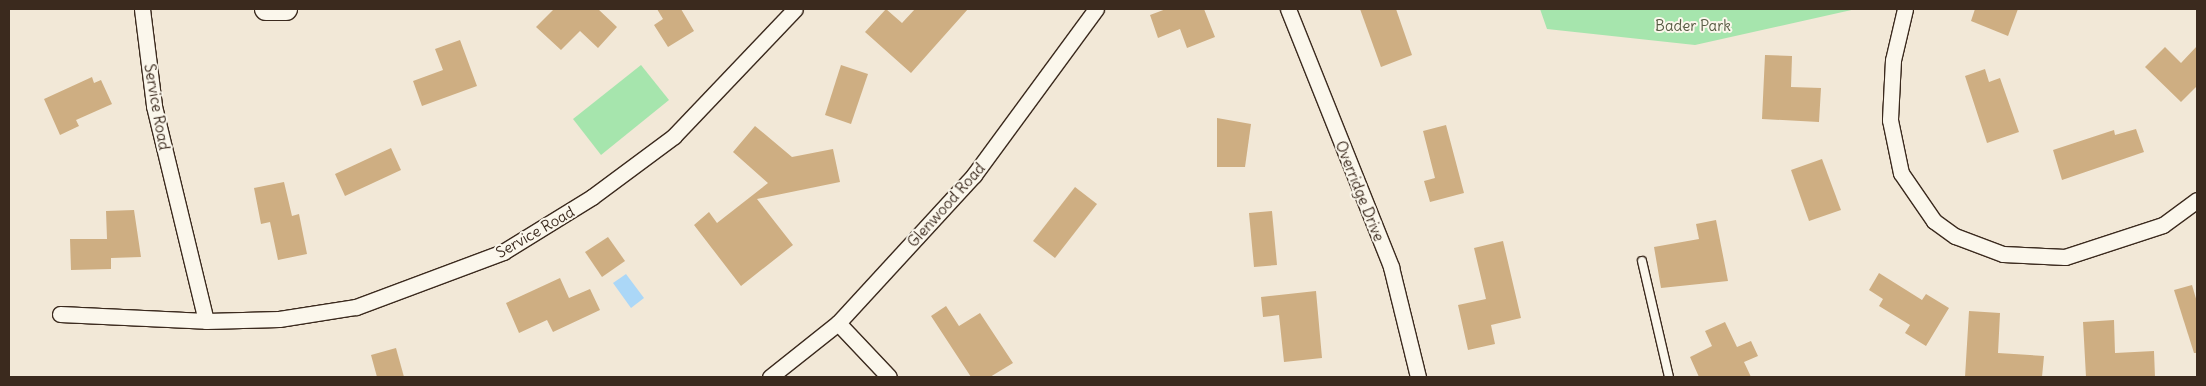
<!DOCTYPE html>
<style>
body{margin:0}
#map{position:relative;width:2206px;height:386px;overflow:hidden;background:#f2e8d7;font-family:Delius,sans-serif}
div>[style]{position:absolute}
.green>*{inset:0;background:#a6e5ad}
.water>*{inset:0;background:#abd7f7}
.building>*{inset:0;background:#ceae82}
.roads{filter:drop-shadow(1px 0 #3b2a1e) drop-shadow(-1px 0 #3b2a1e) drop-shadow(0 1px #3b2a1e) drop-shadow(0 -1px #3b2a1e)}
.lane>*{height:8px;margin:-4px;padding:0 4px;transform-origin:4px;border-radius:4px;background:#fbf7ec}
.street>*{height:15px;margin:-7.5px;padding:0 7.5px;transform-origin:7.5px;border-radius:7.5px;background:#fbf7ec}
.secondary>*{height:22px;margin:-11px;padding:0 11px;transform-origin:11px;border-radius:11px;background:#fbf7ec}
span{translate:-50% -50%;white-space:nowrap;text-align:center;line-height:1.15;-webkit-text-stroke:4px #fbf7ec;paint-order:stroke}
.park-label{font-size:15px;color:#565942}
.street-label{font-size:15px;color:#3b2a1e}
.frame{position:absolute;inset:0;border:10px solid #3b2a1e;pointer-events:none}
</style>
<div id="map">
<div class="green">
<i style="clip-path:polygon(1540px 9px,1877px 9px,1856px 9px,1695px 45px,1547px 29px)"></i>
<i style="clip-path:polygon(641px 65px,669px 100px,601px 155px,573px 119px)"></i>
</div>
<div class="water">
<i style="clip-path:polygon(626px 274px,644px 298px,631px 308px,613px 283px)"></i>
</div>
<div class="building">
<i style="clip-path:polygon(554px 9px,598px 9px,617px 27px,598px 48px,580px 31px,561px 50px,536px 27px)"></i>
<i style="clip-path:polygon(657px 9px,681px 9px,694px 31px,668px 47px,654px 25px,663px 19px)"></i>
<i style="clip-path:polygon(886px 9px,902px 23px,915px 9px,968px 9px,911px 73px,865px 32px)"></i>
<i style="clip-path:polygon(1166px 9px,1204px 9px,1215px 37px,1187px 48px,1180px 29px,1158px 38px,1150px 15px)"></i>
<i style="clip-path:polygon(1360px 9px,1396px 9px,1412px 55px,1381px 67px)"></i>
<i style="clip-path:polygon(1975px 9px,2018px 9px,2008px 36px,1971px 21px)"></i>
<i style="clip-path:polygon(460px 40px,477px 86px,422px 106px,413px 81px,443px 70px,435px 49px)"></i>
<i style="clip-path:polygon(2197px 46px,2197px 86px,2181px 102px,2145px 67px,2165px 47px,2181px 63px)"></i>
<i style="clip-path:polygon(1765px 55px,1792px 56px,1791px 87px,1821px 88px,1819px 122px,1762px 119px)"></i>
<i style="clip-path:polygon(841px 65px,868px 74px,851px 124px,825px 115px)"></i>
<i style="clip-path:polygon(1985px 69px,1989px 82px,2000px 78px,2019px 132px,1987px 143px,1965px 76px)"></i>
<i style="clip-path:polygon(92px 77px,94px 83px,101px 80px,112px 104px,76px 120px,79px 126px,60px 135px,44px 99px)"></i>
<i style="clip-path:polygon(1217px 118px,1251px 124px,1245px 167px,1217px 167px)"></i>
<i style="clip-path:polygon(1446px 125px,1464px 193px,1430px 202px,1424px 181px,1435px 178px,1423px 131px)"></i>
<i style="clip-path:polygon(755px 126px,792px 157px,833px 149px,840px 182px,757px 199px,793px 245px,741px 286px,694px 225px,709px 212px,717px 223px,768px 183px,733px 152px)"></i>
<i style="clip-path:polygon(2136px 129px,2144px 152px,2062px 180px,2053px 150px,2114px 130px,2115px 135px)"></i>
<i style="clip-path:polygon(391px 148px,401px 170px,345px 196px,335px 174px)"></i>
<i style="clip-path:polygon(1822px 159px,1841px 210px,1809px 221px,1791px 170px)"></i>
<i style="clip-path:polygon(284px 182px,292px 216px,299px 214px,307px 254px,278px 260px,270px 222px,261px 224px,254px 188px)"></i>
<i style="clip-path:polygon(1075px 187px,1097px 204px,1055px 258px,1033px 241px)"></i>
<i style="clip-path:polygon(134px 210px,141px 257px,111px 258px,111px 269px,71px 270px,70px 239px,107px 239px,106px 211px)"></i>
<i style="clip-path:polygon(1272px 211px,1277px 265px,1254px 267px,1249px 213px)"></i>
<i style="clip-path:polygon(1716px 220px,1728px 281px,1661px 288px,1654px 247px,1699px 239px,1696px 224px)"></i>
<i style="clip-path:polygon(608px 237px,625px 261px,602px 277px,585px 252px)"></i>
<i style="clip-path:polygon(1503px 241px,1521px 318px,1491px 325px,1495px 344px,1468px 350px,1458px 305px,1486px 299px,1474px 248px)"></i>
<i style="clip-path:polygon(1879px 273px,1922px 300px,1926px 294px,1949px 308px,1926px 346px,1905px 333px,1910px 325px,1879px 306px,1883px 299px,1869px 290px)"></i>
<i style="clip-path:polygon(560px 278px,569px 298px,590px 289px,600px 310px,553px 332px,547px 320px,519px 333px,506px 303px)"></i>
<i style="clip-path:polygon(2192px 285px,2197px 302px,2197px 353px,2194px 353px,2174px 290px)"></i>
<i style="clip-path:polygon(1316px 291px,1322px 358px,1284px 362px,1279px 315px,1263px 317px,1261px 297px)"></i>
<i style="clip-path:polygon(946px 306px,959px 326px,980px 313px,1013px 363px,990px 377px,971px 377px,931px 316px)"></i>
<i style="clip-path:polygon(1969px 311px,2000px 313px,1998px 353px,2044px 356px,2042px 377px,1965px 377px)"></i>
<i style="clip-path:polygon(2114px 320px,2115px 353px,2154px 351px,2155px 377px,2086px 377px,2083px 322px)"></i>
<i style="clip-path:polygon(1725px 322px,1737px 347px,1751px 341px,1758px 356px,1744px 362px,1751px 377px,1699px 377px,1690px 357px,1712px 346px,1705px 331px)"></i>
<i style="clip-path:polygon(396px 348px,404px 377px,377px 377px,371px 355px)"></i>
</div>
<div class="roads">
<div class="lane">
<i style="left:1642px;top:261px;width:119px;rotate:76.9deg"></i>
</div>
<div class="street">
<i style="left:142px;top:9px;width:98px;rotate:82.9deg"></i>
<i style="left:154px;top:106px;width:221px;rotate:76.4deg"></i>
<i style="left:1288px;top:9px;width:278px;rotate:68.2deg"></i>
<i style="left:1391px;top:267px;width:113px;rotate:76.2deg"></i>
<i style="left:1905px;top:9px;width:52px;rotate:103.2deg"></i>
<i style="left:1893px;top:60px;width:60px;rotate:92.9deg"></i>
<i style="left:1890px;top:120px;width:54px;rotate:78.3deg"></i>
<i style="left:1901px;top:173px;width:58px;rotate:55.5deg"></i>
<i style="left:1934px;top:221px;width:26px;rotate:36deg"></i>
<i style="left:1955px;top:236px;width:51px;rotate:20.6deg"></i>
<i style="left:2003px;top:254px;width:62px;rotate:2.8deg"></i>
<i style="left:2065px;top:257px;width:103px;rotate:-18.1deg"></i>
<i style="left:2163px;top:225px;width:42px;rotate:-36.3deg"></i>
<i style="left:60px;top:314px;width:146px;rotate:2.7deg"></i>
<i style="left:206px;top:321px;width:73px;rotate:-1.6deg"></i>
<i style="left:279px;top:319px;width:78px;rotate:-8.9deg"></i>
<i style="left:356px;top:307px;width:157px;rotate:-20.5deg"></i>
<i style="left:503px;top:252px;width:105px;rotate:-31.7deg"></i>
<i style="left:592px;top:197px;width:102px;rotate:-36.6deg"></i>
<i style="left:674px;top:136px;width:175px;rotate:-46.4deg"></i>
<i style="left:838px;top:323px;width:74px;rotate:46.6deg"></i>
<i style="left:770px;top:377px;width:87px;rotate:-38.5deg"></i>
<i style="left:838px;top:323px;width:201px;rotate:-47.4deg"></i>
<i style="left:974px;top:175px;width:206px;rotate:-53.7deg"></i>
</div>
<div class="secondary">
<i style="left:266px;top:9px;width:20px"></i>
</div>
</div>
<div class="park-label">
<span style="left:1693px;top:26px">Bader Park</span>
</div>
<div class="street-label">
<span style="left:157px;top:107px;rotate:80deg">Service Road</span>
<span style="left:1360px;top:191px;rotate:68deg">Overridge Drive</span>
<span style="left:946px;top:205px;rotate:-48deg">Glenwood Road</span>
<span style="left:535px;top:232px;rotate:-30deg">Service Road</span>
</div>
<div class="frame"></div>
</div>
